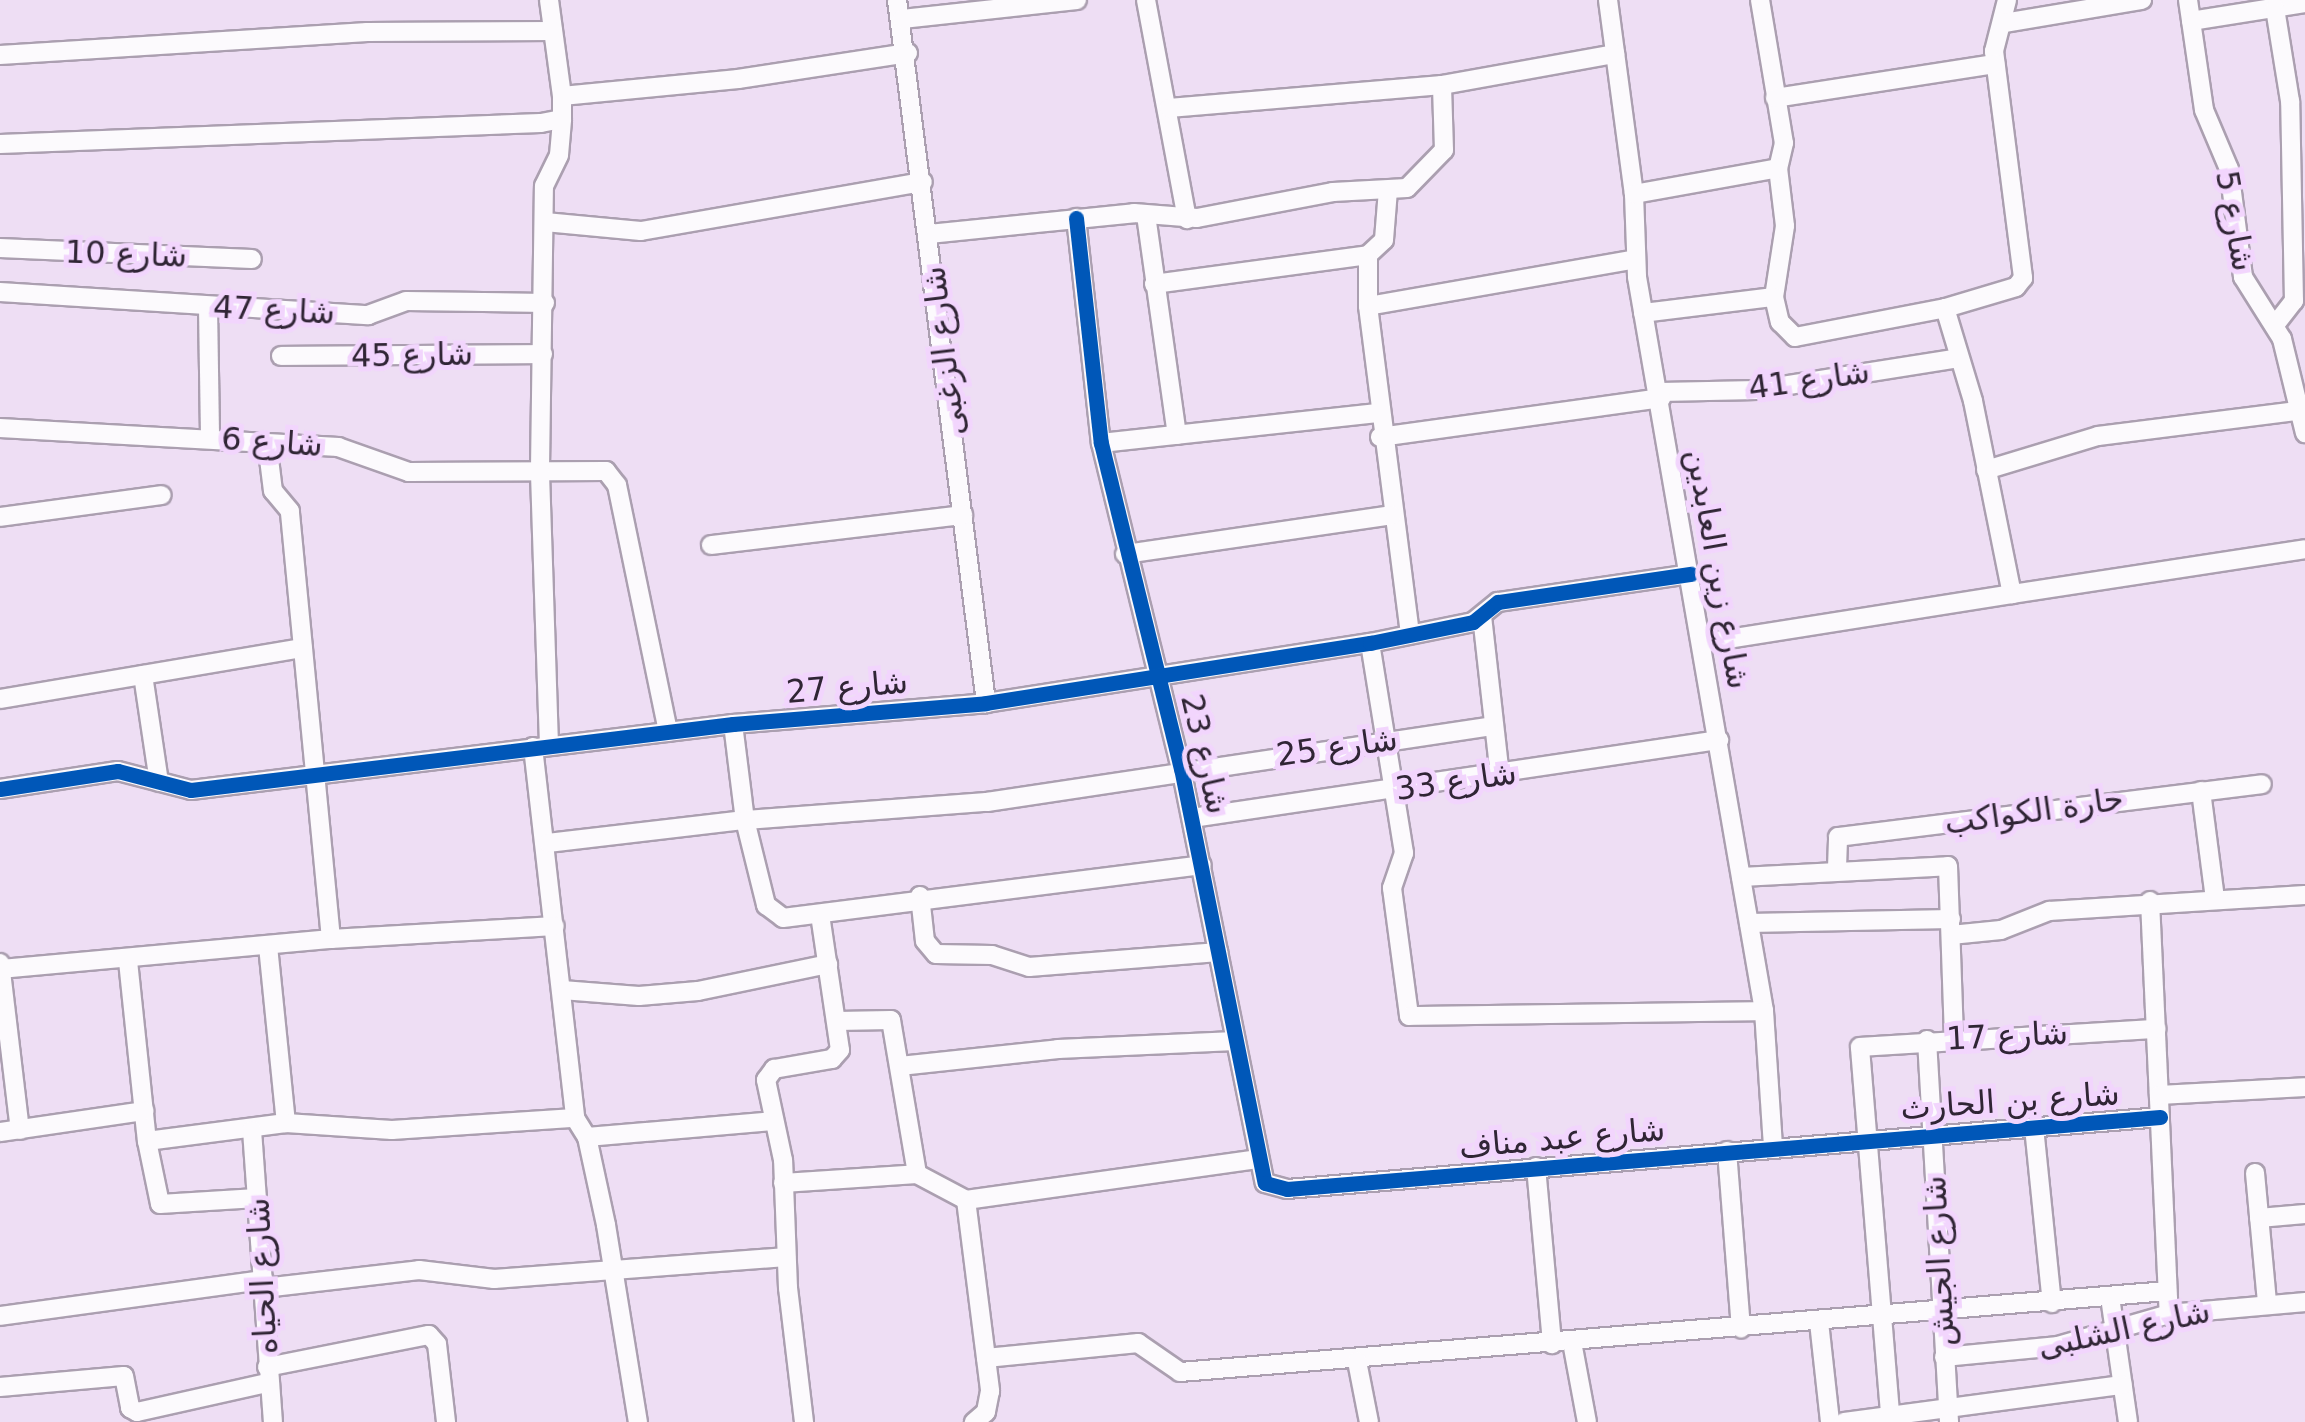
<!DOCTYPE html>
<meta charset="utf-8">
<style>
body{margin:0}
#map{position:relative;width:2305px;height:1422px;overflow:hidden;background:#eedef4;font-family:"DejaVu Sans","Noto Sans Arabic",sans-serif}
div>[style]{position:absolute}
.roads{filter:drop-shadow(2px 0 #ab9fb0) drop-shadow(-2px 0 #ab9fb0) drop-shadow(0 2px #ab9fb0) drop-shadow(0 -2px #ab9fb0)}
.street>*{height:18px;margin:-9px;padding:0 9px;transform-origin:9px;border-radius:9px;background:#fcfafd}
.cycleway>*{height:15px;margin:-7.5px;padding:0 7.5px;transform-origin:7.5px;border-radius:7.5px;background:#0057b8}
span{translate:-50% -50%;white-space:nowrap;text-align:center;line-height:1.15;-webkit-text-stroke:10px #f2d5fd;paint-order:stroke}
.street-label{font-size:32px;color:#302535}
</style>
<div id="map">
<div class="roads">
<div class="street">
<i style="left:549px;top:0;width:97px;rotate:82.3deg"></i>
<i style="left:562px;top:96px;width:177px;rotate:-5.5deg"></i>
<i style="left:738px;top:79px;width:172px;rotate:-8.7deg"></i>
<i style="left:897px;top:0;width:709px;rotate:82.78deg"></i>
<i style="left:1146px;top:0;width:223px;rotate:79.4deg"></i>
<i style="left:1608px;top:0;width:196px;rotate:82.4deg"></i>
<i style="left:1634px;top:194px;width:83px;rotate:87.9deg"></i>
<i style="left:1637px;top:277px;width:745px;rotate:80.18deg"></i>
<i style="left:1764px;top:1011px;width:136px;rotate:86.2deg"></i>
<i style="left:1760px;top:0;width:145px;rotate:80.5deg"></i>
<i style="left:1784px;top:143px;width:26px;rotate:103deg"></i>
<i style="left:1778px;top:168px;width:58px;rotate:83.1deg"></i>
<i style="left:1785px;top:226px;width:72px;rotate:98.8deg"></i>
<i style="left:2007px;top:0;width:53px;rotate:104.3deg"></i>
<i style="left:1994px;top:51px;width:229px;rotate:82.7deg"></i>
<i style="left:2023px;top:278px;width:11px;rotate:128deg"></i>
<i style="left:2016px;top:287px;width:74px;rotate:163.5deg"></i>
<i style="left:1945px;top:308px;width:97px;rotate:73.2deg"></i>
<i style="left:1973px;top:401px;width:197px;rotate:78.6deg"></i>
<i style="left:2012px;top:594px;width:296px;rotate:-8.7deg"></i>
<i style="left:2188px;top:0;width:111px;rotate:81.7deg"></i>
<i style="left:2204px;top:110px;width:64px;rotate:67deg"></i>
<i style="left:2229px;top:169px;width:109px;rotate:82.6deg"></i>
<i style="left:2243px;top:277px;width:73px;rotate:57.8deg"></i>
<i style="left:2282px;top:339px;width:97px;rotate:76.3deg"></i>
<i style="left:902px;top:19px;width:176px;rotate:-6.2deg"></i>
<i style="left:2191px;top:21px;width:115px;rotate:-9deg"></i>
<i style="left:2004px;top:23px;width:140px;rotate:-9.5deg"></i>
<i style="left:0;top:55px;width:368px;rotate:-3.6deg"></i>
<i style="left:367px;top:32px;width:186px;rotate:-0.3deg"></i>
<i style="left:1775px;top:98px;width:223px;rotate:-8.8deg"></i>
<i style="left:1169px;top:108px;width:274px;rotate:-4.8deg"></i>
<i style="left:1442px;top:85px;width:176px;rotate:-10.2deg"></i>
<i style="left:0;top:144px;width:541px;rotate:-2.22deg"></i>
<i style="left:541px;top:123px;width:21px;rotate:-11deg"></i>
<i style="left:562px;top:119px;width:23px;rotate:-90deg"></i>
<i style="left:1388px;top:190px;width:50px;rotate:94.6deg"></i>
<i style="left:1384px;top:240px;width:22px;rotate:137deg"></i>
<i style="left:1368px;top:255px;width:51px;rotate:90deg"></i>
<i style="left:1368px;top:306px;width:272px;rotate:-9.9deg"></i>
<i style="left:1634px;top:194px;width:146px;rotate:-10.2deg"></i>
<i style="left:1146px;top:215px;width:222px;rotate:82deg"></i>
<i style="left:1076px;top:218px;width:226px;rotate:83.7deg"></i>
<i style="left:1101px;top:443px;width:335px;rotate:76.2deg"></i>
<i style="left:1181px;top:768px;width:423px;rotate:78.6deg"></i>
<i style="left:1265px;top:1183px;width:23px;rotate:15deg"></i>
<i style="left:1287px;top:1189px;width:876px;rotate:-4.71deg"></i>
<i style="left:545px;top:222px;width:96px;rotate:5.4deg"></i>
<i style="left:641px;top:231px;width:286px;rotate:-9.9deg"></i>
<i style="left:929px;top:234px;width:206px;rotate:-5.8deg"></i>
<i style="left:1134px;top:213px;width:63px;rotate:4.5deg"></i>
<i style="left:1197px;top:218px;width:138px;rotate:-10.8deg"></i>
<i style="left:1333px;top:192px;width:74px;rotate:-3.1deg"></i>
<i style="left:1407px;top:188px;width:53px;rotate:-45.8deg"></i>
<i style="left:1444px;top:150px;width:65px;rotate:-91.8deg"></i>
<i style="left:0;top:248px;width:252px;rotate:2.5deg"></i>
<i style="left:1154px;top:284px;width:216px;rotate:-7.7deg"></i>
<i style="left:0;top:292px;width:369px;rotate:3.6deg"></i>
<i style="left:368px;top:315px;width:40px;rotate:-20.2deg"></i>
<i style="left:406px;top:301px;width:139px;rotate:0.8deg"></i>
<i style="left:1368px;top:306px;width:331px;rotate:82.7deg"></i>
<i style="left:208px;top:307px;width:131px;rotate:89.1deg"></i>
<i style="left:1643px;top:313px;width:132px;rotate:-7deg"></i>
<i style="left:1774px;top:297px;width:26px;rotate:77deg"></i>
<i style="left:1780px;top:322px;width:21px;rotate:45deg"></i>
<i style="left:1795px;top:337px;width:153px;rotate:-10.9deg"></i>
<i style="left:2275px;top:325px;width:31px;rotate:-52deg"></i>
<i style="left:2294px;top:301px;width:200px;rotate:-91.1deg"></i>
<i style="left:2290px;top:101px;width:94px;rotate:-99.2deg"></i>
<i style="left:281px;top:356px;width:262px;rotate:-0.4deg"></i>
<i style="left:1660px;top:392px;width:97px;rotate:-1.2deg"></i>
<i style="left:1757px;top:390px;width:204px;rotate:-9deg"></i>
<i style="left:0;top:428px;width:339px;rotate:3.2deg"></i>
<i style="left:338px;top:447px;width:75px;rotate:19.4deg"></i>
<i style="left:409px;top:472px;width:197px;rotate:-0.3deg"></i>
<i style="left:606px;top:471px;width:18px;rotate:52deg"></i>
<i style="left:617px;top:485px;width:252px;rotate:78.3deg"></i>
<i style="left:1380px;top:437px;width:284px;rotate:-7.9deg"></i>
<i style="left:1101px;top:443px;width:278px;rotate:-6.2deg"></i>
<i style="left:1986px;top:470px;width:117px;rotate:-16.9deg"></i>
<i style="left:2098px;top:436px;width:209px;rotate:-7.2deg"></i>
<i style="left:0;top:517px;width:163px;rotate:-7.7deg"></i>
<i style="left:711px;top:545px;width:254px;rotate:-6.8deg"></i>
<i style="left:1125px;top:554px;width:270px;rotate:-8.3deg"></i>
<i style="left:1482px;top:616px;width:161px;rotate:83.6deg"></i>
<i style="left:1370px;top:643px;width:213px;rotate:80.8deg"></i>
<i style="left:1404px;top:853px;width:37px;rotate:109deg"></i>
<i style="left:1392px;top:888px;width:129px;rotate:82.4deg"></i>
<i style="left:1409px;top:1016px;width:355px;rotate:-0.8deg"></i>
<i style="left:1703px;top:643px;width:313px;rotate:-9deg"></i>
<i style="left:143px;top:675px;width:108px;rotate:81.5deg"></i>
<i style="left:0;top:699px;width:307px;rotate:-9.6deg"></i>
<i style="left:733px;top:724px;width:97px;rotate:82.9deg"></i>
<i style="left:745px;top:820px;width:243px;rotate:-4.3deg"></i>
<i style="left:987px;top:802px;width:512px;rotate:-8.54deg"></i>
<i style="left:549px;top:745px;width:277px;rotate:-91.9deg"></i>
<i style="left:540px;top:468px;width:282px;rotate:-89.2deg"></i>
<i style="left:544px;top:186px;width:34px;rotate:-64deg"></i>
<i style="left:559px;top:155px;width:36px;rotate:-85deg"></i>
<i style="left:533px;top:747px;width:373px;rotate:83.5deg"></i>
<i style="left:575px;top:1118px;width:22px;rotate:58deg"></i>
<i style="left:587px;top:1137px;width:90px;rotate:77.8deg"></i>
<i style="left:606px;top:1225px;width:200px;rotate:80.8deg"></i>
<i style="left:0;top:789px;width:119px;rotate:-8.7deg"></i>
<i style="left:118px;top:771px;width:75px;rotate:14.6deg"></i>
<i style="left:191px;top:790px;width:546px;rotate:-6.94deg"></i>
<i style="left:733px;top:724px;width:254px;rotate:-4.7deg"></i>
<i style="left:986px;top:703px;width:389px;rotate:-8.9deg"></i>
<i style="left:1370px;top:643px;width:105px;rotate:-11.5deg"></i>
<i style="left:1473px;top:622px;width:32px;rotate:-39deg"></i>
<i style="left:1498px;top:602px;width:195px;rotate:-8.3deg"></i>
<i style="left:2201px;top:791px;width:109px;rotate:82.6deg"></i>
<i style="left:1192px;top:818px;width:533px;rotate:-8.42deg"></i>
<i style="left:548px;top:843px;width:198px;rotate:-6.7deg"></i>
<i style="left:745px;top:820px;width:88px;rotate:76.1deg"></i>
<i style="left:766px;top:905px;width:21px;rotate:37deg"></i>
<i style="left:783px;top:918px;width:422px;rotate:-7.2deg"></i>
<i style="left:1837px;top:868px;width:31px;rotate:-88deg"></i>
<i style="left:1838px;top:837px;width:427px;rotate:-7.1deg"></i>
<i style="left:1741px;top:877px;width:207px;rotate:-3deg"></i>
<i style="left:1948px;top:866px;width:173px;rotate:88deg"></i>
<i style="left:920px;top:896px;width:45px;rotate:83.7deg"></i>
<i style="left:925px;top:941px;width:17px;rotate:50deg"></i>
<i style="left:936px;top:954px;width:56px;rotate:1deg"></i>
<i style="left:992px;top:955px;width:39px;rotate:18deg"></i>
<i style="left:1029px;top:967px;width:190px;rotate:-4.5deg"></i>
<i style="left:2150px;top:901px;width:413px;rotate:87.4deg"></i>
<i style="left:1749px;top:923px;width:202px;rotate:-1.1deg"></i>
<i style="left:1951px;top:935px;width:50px;rotate:-5.7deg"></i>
<i style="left:2001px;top:930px;width:52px;rotate:-21.6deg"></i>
<i style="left:2049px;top:911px;width:256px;rotate:-3.6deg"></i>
<i style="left:331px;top:939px;width:224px;rotate:-3.3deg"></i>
<i style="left:268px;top:946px;width:178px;rotate:84.2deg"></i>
<i style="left:128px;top:961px;width:181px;rotate:84deg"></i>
<i style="left:147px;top:1141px;width:140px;rotate:-7.4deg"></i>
<i style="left:286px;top:1123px;width:106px;rotate:3.8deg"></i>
<i style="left:392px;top:1130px;width:183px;rotate:-3.8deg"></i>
<i style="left:0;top:963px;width:168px;rotate:83.2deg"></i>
<i style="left:0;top:969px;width:332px;rotate:-5.2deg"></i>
<i style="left:331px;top:939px;width:430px;rotate:-95.5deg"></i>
<i style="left:290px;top:511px;width:26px;rotate:-130deg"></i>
<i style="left:273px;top:491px;width:48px;rotate:-97.1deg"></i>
<i style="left:562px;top:990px;width:77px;rotate:4.5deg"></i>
<i style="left:639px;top:996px;width:59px;rotate:-4.8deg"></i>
<i style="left:698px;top:991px;width:133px;rotate:-11.7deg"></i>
<i style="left:837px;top:1021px;width:54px;rotate:-1.1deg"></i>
<i style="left:891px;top:1020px;width:156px;rotate:80.4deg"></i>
<i style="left:1927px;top:1040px;width:383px;rotate:86.7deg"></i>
<i style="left:900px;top:1066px;width:159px;rotate:-6.1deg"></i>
<i style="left:1058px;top:1049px;width:177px;rotate:-2.6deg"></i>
<i style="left:2159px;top:1095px;width:146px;rotate:-3.1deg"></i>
<i style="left:2034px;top:1127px;width:177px;rotate:84.2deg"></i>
<i style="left:252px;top:1130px;width:293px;rotate:85.9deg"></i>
<i style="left:0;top:1132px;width:146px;rotate:-8.3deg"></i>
<i style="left:587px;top:1137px;width:186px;rotate:-4.9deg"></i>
<i style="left:147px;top:1141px;width:64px;rotate:78.3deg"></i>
<i style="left:160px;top:1204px;width:97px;rotate:-3.5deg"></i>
<i style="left:1727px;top:1151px;width:178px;rotate:85.5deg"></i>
<i style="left:1536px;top:1167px;width:178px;rotate:84.8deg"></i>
<i style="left:2255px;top:1173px;width:131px;rotate:84.7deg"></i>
<i style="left:783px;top:1183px;width:134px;rotate:-3.8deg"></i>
<i style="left:917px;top:1174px;width:55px;rotate:28deg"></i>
<i style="left:966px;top:1200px;width:294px;rotate:-8deg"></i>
<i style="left:966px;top:1200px;width:193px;rotate:82.8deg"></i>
<i style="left:990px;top:1391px;width:21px;rotate:101deg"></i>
<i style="left:986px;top:1412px;width:16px;rotate:140deg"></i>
<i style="left:2259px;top:1218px;width:46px;rotate:-5deg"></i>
<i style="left:264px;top:1288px;width:156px;rotate:-6.6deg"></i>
<i style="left:419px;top:1270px;width:76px;rotate:6.8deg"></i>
<i style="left:494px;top:1279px;width:293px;rotate:-4.3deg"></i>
<i style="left:2110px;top:1297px;width:126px;rotate:81.8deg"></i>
<i style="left:0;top:1316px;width:266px;rotate:-7.8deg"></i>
<i style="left:1819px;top:1322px;width:101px;rotate:83.7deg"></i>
<i style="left:1572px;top:1342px;width:81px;rotate:79.4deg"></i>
<i style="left:1944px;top:1357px;width:115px;rotate:-5.5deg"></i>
<i style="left:2058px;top:1346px;width:116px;rotate:-16.1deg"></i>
<i style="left:2169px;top:1314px;width:137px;rotate:-5deg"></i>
<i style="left:986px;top:1358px;width:153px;rotate:-5.6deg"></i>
<i style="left:1138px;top:1343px;width:51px;rotate:34.6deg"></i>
<i style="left:1180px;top:1372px;width:990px;rotate:-4.69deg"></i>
<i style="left:1357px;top:1361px;width:62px;rotate:78.9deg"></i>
<i style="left:267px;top:1367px;width:165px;rotate:-11.2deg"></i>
<i style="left:429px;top:1335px;width:12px;rotate:48deg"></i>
<i style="left:437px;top:1344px;width:79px;rotate:83.4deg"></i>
<i style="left:0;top:1387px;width:124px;rotate:-5.1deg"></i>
<i style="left:124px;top:1376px;width:33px;rotate:79deg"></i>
<i style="left:130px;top:1408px;width:8px;rotate:30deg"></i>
<i style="left:137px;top:1412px;width:133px;rotate:-12.6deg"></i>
<i style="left:1890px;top:1413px;width:367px;rotate:-94.7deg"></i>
<i style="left:1860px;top:1047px;width:297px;rotate:-3.5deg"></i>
<i style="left:804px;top:1422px;width:135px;rotate:-96.8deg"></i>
<i style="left:788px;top:1288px;width:128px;rotate:-92.2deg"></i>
<i style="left:783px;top:1160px;width:82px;rotate:-102deg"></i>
<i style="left:766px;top:1080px;width:14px;rotate:-54deg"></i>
<i style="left:774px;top:1069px;width:59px;rotate:-9.8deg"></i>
<i style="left:832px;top:1059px;width:12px;rotate:-48deg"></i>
<i style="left:840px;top:1050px;width:137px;rotate:-98.4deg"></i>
<i style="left:1844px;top:1422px;width:281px;rotate:-7.6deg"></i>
</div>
</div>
<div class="cycleway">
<i style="left:1076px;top:218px;width:226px;rotate:83.7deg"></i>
<i style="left:1101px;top:443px;width:335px;rotate:76.2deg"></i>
<i style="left:1181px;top:768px;width:423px;rotate:78.6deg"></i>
<i style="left:1265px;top:1183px;width:23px;rotate:15deg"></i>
<i style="left:1287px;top:1189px;width:876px;rotate:-4.71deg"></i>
<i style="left:0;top:789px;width:119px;rotate:-8.7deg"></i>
<i style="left:118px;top:771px;width:75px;rotate:14.6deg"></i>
<i style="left:191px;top:790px;width:546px;rotate:-6.94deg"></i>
<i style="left:733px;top:724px;width:254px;rotate:-4.7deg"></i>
<i style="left:986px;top:703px;width:389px;rotate:-8.9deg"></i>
<i style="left:1370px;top:643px;width:105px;rotate:-11.5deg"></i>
<i style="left:1473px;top:622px;width:32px;rotate:-39deg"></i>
<i style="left:1498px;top:602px;width:195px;rotate:-8.3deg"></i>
</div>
<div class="street-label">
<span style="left:2235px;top:221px;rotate:80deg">شارع 5</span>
<span style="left:126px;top:254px;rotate:2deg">شارع 10</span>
<span style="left:274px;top:310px;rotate:3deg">شارع 47</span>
<span style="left:944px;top:351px;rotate:-97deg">شارع الزغبى</span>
<span style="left:412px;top:355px;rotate:-1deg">شارع 45</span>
<span style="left:1809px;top:380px;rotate:-8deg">شارع 41</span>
<span style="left:272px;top:442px;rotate:4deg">شارع 6</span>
<span style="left:1718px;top:569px;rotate:80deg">شارع زين العابدين</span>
<span style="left:847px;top:687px;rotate:-5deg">شارع 27</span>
<span style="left:1337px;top:747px;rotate:-8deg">شارع 25</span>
<span style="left:1205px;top:754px;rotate:77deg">شارع 23</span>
<span style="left:1456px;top:781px;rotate:-8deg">شارع 33</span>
<span style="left:2034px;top:811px;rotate:-8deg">حارة الكواكب</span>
<span style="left:2007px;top:1036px;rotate:-3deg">شارع 17</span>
<span style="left:2010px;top:1101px;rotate:-4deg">شارع بن الحارث</span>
<span style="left:1562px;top:1138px;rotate:-5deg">شارع عبد مناف</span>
<span style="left:1939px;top:1261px;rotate:-93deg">شارع الجيش</span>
<span style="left:262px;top:1276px;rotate:-93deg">شارع الحياه</span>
<span style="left:2124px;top:1329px;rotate:-12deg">شارع الشلبى</span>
</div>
</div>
